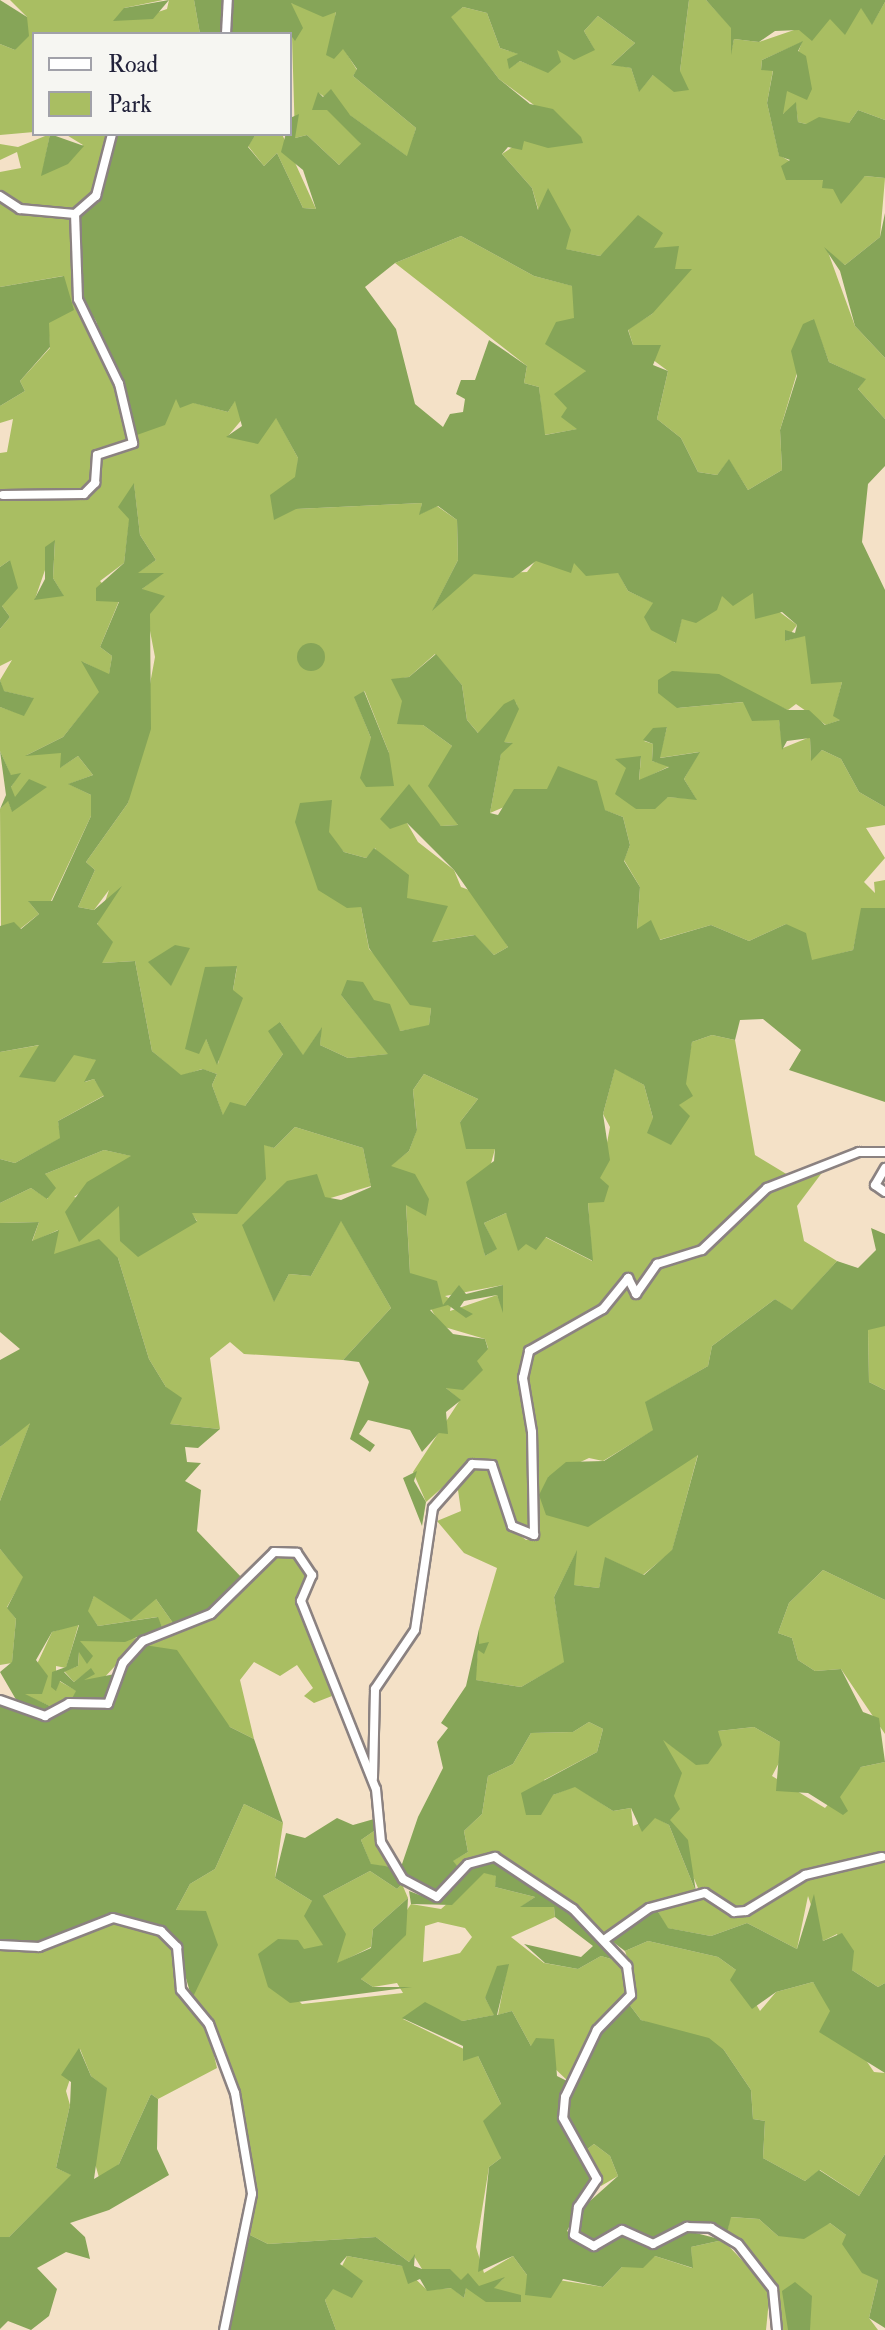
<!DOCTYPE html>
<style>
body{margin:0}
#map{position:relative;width:885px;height:2330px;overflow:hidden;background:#f4e1c7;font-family:"IM FELL Double Pica",serif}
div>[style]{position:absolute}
.green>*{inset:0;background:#a9be62}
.forest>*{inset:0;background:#86a558}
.round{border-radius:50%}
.roads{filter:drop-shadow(2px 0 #8b8281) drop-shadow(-2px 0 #8b8281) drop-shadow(0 2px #8b8281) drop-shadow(0 -2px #8b8281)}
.minor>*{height:8px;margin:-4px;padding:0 4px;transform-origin:4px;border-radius:4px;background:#fff}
span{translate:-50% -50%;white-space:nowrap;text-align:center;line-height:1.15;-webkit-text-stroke:6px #f6f6f2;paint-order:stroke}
.legend{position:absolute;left:32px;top:32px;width:260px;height:104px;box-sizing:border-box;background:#f6f6f2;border:2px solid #a1a1a9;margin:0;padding:10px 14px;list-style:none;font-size:24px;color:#22223b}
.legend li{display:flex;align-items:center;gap:16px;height:40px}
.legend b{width:40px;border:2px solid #a1a1a9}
</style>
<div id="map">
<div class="green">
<i style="clip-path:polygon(10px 0,163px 0,124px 8px,137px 19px,167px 9px,169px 0,194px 0,200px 34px,34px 34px,34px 132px,0 135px,0 44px,15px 50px,27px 17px)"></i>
<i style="clip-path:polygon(689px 0,706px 0,732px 28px,731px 52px,734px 39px,759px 42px,861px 7px,872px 24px,885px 2px,885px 120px,858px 110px,849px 123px,806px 124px,798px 122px,796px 105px,783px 114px,780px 100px,802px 42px,762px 60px,761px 70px,773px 70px,767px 103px,779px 155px,845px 193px,865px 176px,885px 178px,880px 237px,845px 265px,828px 252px,855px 326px,885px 358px,885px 419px,858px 389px,865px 379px,829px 362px,813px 319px,780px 430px,782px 470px,748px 490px,729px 460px,717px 475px,698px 472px,681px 438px,657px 419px,668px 371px,633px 345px,628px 329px,652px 314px,674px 269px,653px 248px,624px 236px,600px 256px,565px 249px,548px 189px,539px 212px,532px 188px,502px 154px,523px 140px,534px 105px,499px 79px,450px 17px,463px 7px,487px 13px,500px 48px,519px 54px,509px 68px,520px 61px,548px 72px,556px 49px,594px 49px,584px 31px,598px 16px,635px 43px,612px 64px,631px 68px,639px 91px,653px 75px,680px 71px)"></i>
<i style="clip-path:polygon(291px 3px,336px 11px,333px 32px,357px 70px,353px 76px,416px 128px,408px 157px,319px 93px,362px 145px,339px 165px,307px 135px,295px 138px)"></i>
<i style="clip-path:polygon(50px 134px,42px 175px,83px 145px,65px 134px,110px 134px,93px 195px,74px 212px,20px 207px,0 191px,0 172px,21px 168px,17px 152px,0 160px,0 144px,18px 147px)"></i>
<i style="clip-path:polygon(256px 134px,282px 134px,316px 209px,303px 208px,277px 153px,264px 166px,248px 146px)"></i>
<i style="clip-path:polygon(evenodd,0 200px,19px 211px,73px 217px,76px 299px,117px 385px,131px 443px,95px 454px,90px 488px,2px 493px,85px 496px,97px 483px,99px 457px,134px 449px,134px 436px,176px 398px,228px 412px,235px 400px,244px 417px,228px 436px,276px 417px,298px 458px,296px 509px,422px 503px,420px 514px,437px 506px,457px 520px,458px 560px,434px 608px,473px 574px,527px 572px,536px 560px,574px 562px,618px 572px,628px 591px,654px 603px,652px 614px,675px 643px,682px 618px,697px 617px,722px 595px,753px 592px,797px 625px,785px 641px,805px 635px,812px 655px,842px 682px,834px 715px,841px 714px,840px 720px,826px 725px,796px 704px,788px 710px,737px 689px,677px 708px,744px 702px,779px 720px,783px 748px,810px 737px,811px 760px,822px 750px,841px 759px,859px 792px,885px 807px,885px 825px,866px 828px,885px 858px,864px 882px,875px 893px,874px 882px,885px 880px,885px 908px,862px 909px,853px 950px,812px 961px,786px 924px,749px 941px,711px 925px,659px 940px,637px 929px,640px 887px,624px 860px,630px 845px,623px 817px,547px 789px,490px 813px,501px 753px,512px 743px,503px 742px,518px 709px,516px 703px,479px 734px,467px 720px,462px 685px,435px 654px,409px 677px,392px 680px,423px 725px,452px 746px,439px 793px,458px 825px,441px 826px,422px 809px,407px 823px,418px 842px,454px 870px,461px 887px,477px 893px,508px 947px,494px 955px,474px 935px,432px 942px,375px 848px,366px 858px,344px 852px,300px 803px,361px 907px,369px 949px,431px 1008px,429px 1026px,400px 1031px,341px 995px,389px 1054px,348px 1058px,320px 1045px,321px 1029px,303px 1056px,280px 1022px,283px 1054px,245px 1106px,223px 1116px,212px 1085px,217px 1074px,202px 1069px,181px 1076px,152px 1051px,135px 961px,102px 963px,97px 925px,109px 890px,94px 910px,78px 907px,95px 870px,86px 862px,128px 803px,155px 657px,142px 589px,162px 573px,137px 573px,156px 560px,140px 535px,134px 484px,124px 563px,100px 581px,119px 601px,100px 647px,112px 656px,109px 675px,83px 662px,100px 692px,63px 737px,27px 755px,61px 752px,61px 767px,78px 756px,93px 775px,69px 784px,91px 795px,91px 816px,51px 901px,29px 902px,39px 914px,20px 929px,1px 927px,0 809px,8px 800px,12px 811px,11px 787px,19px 774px,11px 776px,0 751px,0 707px,24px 715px,33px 698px,3px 691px,0 680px,12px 660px,0 666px,0 629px,10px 617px,2px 606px,10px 560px,0 567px,0 453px,7px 452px,13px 419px,0 423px,0 406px,25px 391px,20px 381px,50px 348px,48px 323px,63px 276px,0 287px,0 200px,55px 541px,53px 578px,63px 595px,35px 599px,55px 541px,0 200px,364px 691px,365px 692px,389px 753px,371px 738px,355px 698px,364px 691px,0 200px,667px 727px,659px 758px,699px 752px,684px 779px,696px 799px,668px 797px,636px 809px,626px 768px,641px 757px,639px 781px,670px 766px,652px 761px,653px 744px,644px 741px,667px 727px,0 200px,237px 967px,233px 990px,218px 1064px,206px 1039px,237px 967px)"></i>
<i style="clip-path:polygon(461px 236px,534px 276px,573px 286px,586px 371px,567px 408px,578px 429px,544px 435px,539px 387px,524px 383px,527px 366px,395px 263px)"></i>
<i style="clip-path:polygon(evenodd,712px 1035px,735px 1040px,755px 1155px,788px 1175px,701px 1248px,658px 1261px,635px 1292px,636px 1280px,626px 1276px,602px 1307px,560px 1326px,524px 1355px,533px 1531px,513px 1525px,494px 1464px,471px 1462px,426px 1502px,413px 1472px,460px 1400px,446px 1388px,488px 1348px,485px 1339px,441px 1326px,410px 1273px,406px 1204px,390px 1166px,409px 1151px,417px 1129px,413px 1090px,424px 1074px,478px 1099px,460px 1122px,495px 1149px,477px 1215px,485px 1256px,496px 1249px,484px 1223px,506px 1213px,526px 1244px,545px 1237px,592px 1261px,588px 1202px,603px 1164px,610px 1127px,603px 1114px,615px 1068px,644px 1085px,653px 1118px,679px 1105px,692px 1042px,712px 1035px,503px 1285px,503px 1310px,497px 1295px,450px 1311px,452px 1300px,445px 1296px,503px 1285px)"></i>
<i style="clip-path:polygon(40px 1045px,97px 1060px,85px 1082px,94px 1079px,105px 1095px,58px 1121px,61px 1138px,15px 1163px,0 1159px,0 1052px)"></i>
<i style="clip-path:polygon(295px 1127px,363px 1148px,371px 1186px,243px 1224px,274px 1301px,289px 1274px,311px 1276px,341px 1220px,391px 1308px,343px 1360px,244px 1354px,230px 1342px,210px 1358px,220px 1429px,170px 1424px,166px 1387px,149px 1359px,118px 1258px,53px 1254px,58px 1230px,32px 1242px,39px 1222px,0 1223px,0 1203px,31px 1188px,48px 1199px,45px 1174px,104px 1150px,132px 1156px,74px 1197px,197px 1221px,191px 1213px,264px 1144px,274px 1148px)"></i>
<i style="clip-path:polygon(827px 1166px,797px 1206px,804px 1241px,837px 1261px,792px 1311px,775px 1299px,712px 1346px,708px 1366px,646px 1402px,654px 1430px,603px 1461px,589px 1458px,548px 1477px,698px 1454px,672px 1551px,643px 1575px,606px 1558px,599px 1588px,573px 1585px,576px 1553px,554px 1597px,565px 1662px,521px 1687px,475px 1680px,478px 1649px,488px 1643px,478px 1645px,479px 1629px,497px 1568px,464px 1553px,437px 1521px,461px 1511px,457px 1483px,473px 1467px,490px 1468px,509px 1527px,526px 1540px,536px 1537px,538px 1476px,525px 1378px,531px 1353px,605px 1310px,629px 1280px,637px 1296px,659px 1266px,703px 1252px,769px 1190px)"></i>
<i style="clip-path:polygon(882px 1323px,885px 1326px,885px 1390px,869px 1382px,868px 1329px)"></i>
<i style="clip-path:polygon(31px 1421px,0 1501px,0 1447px)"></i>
<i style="clip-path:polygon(0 1549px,24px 1577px,7px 1607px,16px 1619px,12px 1663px,0 1665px)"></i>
<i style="clip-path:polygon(282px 1553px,295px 1556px,308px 1576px,298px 1598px,332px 1696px,314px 1703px,304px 1696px,313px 1688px,297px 1665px,280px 1676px,254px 1662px,240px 1680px,254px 1739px,230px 1727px,144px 1645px,213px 1617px)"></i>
<i style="clip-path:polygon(823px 1570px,885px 1600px,885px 1734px,841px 1669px,815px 1671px,798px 1660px,792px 1638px,778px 1633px,789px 1603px)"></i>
<i style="clip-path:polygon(94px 1596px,156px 1599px,173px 1623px,162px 1627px,157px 1617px,98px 1626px,87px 1611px)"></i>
<i style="clip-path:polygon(79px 1623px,66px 1668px,56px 1666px,56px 1690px,59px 1681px,77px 1691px,71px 1700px,52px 1707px,23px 1694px,52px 1632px)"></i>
<i style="clip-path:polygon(141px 1638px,102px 1680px,83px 1680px,91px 1669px,74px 1682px,64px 1671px,78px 1666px,80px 1640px)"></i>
<i style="clip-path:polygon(589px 1722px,603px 1729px,597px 1752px,544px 1780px,553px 1795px,575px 1786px,613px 1811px,631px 1808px,633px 1826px,655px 1817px,669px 1825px,696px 1892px,636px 1914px,605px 1936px,575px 1904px,496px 1853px,459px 1868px,452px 1861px,468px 1852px,464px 1831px,482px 1814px,488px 1776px,513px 1764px,531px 1733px,573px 1732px)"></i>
<i style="clip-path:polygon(754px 1727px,780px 1742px,782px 1757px,772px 1776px,825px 1808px,861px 1767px,885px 1762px,885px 1983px,878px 1987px,852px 1970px,837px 1934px,823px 1941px,808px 1896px,797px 1949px,747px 1923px,711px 1936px,667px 1928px,657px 1910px,701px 1895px,669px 1820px,674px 1796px,661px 1738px,696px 1764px,718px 1731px)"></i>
<i style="clip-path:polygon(evenodd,244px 1804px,283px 1823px,275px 1878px,312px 1901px,324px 1945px,267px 1970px,302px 2004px,403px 1993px,397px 1983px,373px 1987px,361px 1979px,411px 1904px,441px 1909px,484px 1872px,497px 1876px,495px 1887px,535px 1897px,521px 1907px,554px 1907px,555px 1917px,511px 1937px,544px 1963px,578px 1969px,601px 1956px,621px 1962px,627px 1993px,593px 2028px,569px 2082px,531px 2046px,512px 2011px,498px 2015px,508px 1964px,485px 1998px,495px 2015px,462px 2021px,415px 2012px,403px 2019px,478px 2056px,501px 2104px,495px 2136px,501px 2158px,489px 2167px,476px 2247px,484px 2273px,513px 2256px,527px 2275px,603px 2287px,622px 2267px,655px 2256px,692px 2268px,691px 2247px,723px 2240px,770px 2290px,766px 2330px,336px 2330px,325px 2300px,347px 2256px,402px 2266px,427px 2290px,452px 2288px,464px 2298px,466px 2287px,520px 2302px,493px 2288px,503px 2279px,479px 2287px,422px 2269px,414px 2256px,409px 2262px,376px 2237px,268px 2244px,250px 2235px,255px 2195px,238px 2093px,211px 2023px,192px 1999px,176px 1910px,190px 1884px,215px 1869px,244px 1804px,438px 1922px,465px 1928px,472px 1937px,460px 1953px,423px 1962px,425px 1926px,438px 1922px)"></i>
<i style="clip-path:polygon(374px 1831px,377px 1844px,392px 1867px,371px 1865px,361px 1840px)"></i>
<i style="clip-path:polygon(370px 1871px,397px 1889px,402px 1884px,408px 1898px,373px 1929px,371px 1947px,337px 1964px,323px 1896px)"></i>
<i style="clip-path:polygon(113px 1921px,159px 1933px,175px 1947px,177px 1983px,207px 2025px,217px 2068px,158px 2099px,151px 2094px,119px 2164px,100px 2181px,94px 2160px,106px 2088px,91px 2076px,80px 2049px,66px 2091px,70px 2105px,56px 2168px,72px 2175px,9px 2237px,0 2237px,0 1948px,40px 1949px)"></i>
<i style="clip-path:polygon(648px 1941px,718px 1957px,736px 1970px,760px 2011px,776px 1992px,813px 1982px,874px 2072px,885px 2073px,885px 2154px,859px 2196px,820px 2170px,805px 2181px,763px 2158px,765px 2121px,753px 2119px,751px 2090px,724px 2050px,641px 2020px,629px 2004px,634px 1978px,625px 1951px)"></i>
<i style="clip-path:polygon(594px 2144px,610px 2156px,618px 2176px,601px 2186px,586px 2150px)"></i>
<i style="clip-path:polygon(730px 2217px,759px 2219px,778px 2236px,830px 2223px,846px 2235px,878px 2280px,869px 2318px,878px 2330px,781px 2330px,777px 2287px,727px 2233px)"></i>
</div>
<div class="forest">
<i style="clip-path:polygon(0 0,27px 17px,29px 36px,15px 50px,0 44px)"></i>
<i style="clip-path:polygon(169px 0,153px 19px,113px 21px,124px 8px)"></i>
<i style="clip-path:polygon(194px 0,226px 0,223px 33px,200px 34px)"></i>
<i style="clip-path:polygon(evenodd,231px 0,689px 0,680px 71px,689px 90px,674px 92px,653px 75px,639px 92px,631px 68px,611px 65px,635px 43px,598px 16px,584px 31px,595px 50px,574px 60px,557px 50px,561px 62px,548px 73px,520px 61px,509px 69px,507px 59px,518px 54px,500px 48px,487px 13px,463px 7px,451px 17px,499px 79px,530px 104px,553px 109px,581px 137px,583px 143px,548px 148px,524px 141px,522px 150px,508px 147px,502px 154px,532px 188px,538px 210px,548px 188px,571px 230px,566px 249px,600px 256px,638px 215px,663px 233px,654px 248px,679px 246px,675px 269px,692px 269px,652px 314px,628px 330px,633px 345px,661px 345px,653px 365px,668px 371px,657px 419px,681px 438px,698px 472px,717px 475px,729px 459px,748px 490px,782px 470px,780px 430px,797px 376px,791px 351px,803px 324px,814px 319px,829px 362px,866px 379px,858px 389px,885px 419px,885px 466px,868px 484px,862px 542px,885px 590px,885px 807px,859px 792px,841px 759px,822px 750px,811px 761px,810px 738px,787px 741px,782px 750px,779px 720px,752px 721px,743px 702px,677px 708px,658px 693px,658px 680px,672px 671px,719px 674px,788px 710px,809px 710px,825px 725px,840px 720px,833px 716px,842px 682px,811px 684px,805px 636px,785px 641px,785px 630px,795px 633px,797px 625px,782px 612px,755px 619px,753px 593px,733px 606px,722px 596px,717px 610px,696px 623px,682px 619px,676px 643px,651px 630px,644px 617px,653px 603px,628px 591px,618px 573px,586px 576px,574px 563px,571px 573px,536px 561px,513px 578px,474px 574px,432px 611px,458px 560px,457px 520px,438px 506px,419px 515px,422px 503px,296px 509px,274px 520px,270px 495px,295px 477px,298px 458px,276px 418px,258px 444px,226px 437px,242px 426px,235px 401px,228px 412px,193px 403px,180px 408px,176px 399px,165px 425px,134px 436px,96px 321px,80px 298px,78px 215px,98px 197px,115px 134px,256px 134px,248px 147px,264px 166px,277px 153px,303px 208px,316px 209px,303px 170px,281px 152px,290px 118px,299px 114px,295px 138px,307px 135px,339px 165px,361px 144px,327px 110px,312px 110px,318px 92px,323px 97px,331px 89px,350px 115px,407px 156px,416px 128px,353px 76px,357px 69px,343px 49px,334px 59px,326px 55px,336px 12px,323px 17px,291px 3px,303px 28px,295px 41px,290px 34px,228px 34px,231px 0,461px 236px,534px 276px,572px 286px,574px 318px,556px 322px,545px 344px,586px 371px,554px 394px,567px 408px,561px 417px,577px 429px,545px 435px,539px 387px,524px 383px,527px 366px,489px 340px,475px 380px,461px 380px,456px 394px,465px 399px,463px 412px,450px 414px,443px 427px,415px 404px,396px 329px,365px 287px,395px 263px,461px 236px)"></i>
<i style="clip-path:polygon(706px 0,885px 0,885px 2px,872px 25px,861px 8px,845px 35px,830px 19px,812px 41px,799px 30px,775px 31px,759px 42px,734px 39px,731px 55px,731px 28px)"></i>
<i style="clip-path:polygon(803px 41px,798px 51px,806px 56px,812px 89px,807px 100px,787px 91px,783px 114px,796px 102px,798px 122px,806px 124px,819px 117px,849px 123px,858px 110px,885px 120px,885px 178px,865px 176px,841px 204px,833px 189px,822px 188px,823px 180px,786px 180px,781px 166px,790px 160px,779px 156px,767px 103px,773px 71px,761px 70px,762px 60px)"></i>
<i style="clip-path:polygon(50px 134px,84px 146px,68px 164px,41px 176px)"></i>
<i style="clip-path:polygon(885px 213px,885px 358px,855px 326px,840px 271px,824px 247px,845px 265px,880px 237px)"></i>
<i style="clip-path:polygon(64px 276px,74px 310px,49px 323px,50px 347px,20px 381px,25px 391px,0 406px,0 287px)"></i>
<i style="clip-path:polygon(134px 483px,140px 535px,156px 560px,138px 573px,164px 573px,142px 589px,165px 596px,150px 614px,151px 729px,128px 803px,86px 862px,95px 870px,78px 907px,94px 910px,122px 886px,97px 924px,113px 942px,102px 963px,135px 961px,152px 1051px,181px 1075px,203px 1069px,217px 1074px,212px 1085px,223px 1115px,230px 1102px,245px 1106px,283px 1054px,268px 1031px,280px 1022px,303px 1055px,322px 1027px,320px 1045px,348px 1058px,388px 1054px,341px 995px,347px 980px,363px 982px,374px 1000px,390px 1004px,400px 1031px,429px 1025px,431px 1008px,410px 1005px,369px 948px,361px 907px,347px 908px,318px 890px,295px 822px,300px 803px,332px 800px,329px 832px,344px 852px,366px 858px,374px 848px,409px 875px,407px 898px,448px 906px,432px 942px,475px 935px,494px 955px,508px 947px,454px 870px,407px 823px,390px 829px,380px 819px,409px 784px,441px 826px,458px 825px,428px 786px,452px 746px,423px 725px,397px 724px,402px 701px,391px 679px,409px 677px,436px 654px,462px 685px,467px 720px,478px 733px,504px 704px,514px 699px,519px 709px,504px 742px,513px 743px,501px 754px,490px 813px,498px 815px,514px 789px,547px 789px,558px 766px,597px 781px,605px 810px,623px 817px,630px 845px,624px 861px,640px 887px,637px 929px,651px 920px,660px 940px,711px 925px,749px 941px,786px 924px,806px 933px,812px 960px,853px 950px,861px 908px,885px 908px,885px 1102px,789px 1070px,801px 1050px,763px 1019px,740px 1020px,735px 1040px,712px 1035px,692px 1042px,686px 1084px,693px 1096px,679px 1105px,690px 1116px,671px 1145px,647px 1133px,653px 1118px,644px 1085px,615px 1069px,603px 1114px,610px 1160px,600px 1178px,609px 1186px,604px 1202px,588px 1203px,593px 1261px,546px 1237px,536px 1250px,526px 1244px,518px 1251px,506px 1213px,484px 1223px,497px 1249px,485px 1256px,466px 1182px,494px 1161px,495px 1149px,466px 1149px,460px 1122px,478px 1099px,424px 1074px,413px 1090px,417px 1130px,409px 1151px,391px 1166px,415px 1174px,429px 1199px,426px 1216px,406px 1205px,410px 1273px,437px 1281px,443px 1305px,459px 1285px,466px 1294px,503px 1285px,503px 1313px,497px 1295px,464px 1301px,460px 1307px,473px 1314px,466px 1318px,448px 1305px,430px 1310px,453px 1334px,485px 1339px,488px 1349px,477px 1361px,483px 1370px,463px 1390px,446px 1388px,461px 1400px,446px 1412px,448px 1434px,439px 1433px,422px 1452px,410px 1430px,368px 1420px,359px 1434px,375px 1445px,370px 1452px,350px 1439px,369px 1382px,359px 1362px,343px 1360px,391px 1308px,341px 1221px,311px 1276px,289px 1274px,274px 1302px,242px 1225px,287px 1181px,317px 1174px,325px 1197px,341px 1200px,371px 1187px,363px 1148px,295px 1127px,274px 1148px,264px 1145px,266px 1179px,237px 1214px,192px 1213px,197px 1222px,138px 1257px,120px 1241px,119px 1206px,79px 1242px,65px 1212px,87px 1182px,131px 1156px,104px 1150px,45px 1174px,56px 1188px,47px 1199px,31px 1188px,0 1203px,0 1159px,15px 1163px,60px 1138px,58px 1121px,104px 1096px,94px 1079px,84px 1082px,96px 1060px,74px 1055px,55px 1082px,19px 1077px,39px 1045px,0 1052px,0 926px,14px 922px,21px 929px,39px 914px,28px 901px,52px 901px,91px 816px,91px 795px,68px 784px,93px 775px,78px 756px,60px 768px,61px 753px,25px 756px,63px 737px,99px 692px,81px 661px,109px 674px,112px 656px,100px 647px,119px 602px,96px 601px,96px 588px,124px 563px,129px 519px,118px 507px)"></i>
<i style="clip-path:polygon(55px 540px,53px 578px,64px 596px,34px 600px,45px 579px,45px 547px)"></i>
<i style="clip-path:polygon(10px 560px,18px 588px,2px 606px,10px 617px,0 629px,0 567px)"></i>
<i class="round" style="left:297px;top:643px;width:28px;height:28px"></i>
<i style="clip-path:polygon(0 680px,4px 691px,34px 698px,24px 716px,0 707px)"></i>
<i style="clip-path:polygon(364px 691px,389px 753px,394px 786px,366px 787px,360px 778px,371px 738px,354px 697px)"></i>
<i style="clip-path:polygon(667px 727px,660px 758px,700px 752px,684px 779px,697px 800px,668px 797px,655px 809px,636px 809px,615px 794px,626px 768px,615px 759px,641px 756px,639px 780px,669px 767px,652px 761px,653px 744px,643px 740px,653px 728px)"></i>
<i style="clip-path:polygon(0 751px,11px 775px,21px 773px,11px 787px,15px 797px,29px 779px,47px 787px,12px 812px,8px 801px,0 809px,6px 795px)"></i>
<i style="clip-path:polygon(175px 945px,190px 948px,171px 986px,148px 962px)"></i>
<i style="clip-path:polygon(237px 966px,233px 990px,243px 998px,217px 1065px,206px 1039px,199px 1054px,185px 1049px,205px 967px)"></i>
<i style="clip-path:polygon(39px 1222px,32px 1241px,59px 1230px,54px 1254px,99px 1239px,118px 1258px,149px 1359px,166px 1387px,182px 1398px,170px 1424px,220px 1429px,198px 1448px,185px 1447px,187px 1462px,201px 1463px,185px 1481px,201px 1490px,197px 1531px,243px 1579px,209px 1611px,173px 1623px,156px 1599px,131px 1620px,94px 1596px,88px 1611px,98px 1626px,158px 1617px,162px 1627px,125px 1642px,80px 1641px,93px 1656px,87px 1664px,79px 1652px,78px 1666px,64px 1672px,74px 1682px,91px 1668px,95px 1674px,84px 1680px,115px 1674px,103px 1701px,71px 1700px,76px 1691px,60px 1681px,56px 1691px,51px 1687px,52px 1672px,66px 1667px,79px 1625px,52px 1632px,36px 1660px,48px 1676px,42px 1694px,25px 1694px,52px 1707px,44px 1712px,18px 1703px,0 1672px,12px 1662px,16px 1619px,7px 1608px,23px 1577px,0 1549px,0 1501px,30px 1423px,0 1447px,0 1360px,20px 1349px,0 1332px,0 1223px)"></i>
<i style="clip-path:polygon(871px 1228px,885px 1234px,885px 1326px,868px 1330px,869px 1382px,885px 1390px,885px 1600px,823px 1570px,789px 1603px,778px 1633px,792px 1638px,798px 1660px,815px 1671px,841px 1669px,863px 1712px,879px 1718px,885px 1762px,861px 1767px,840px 1797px,848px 1811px,843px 1815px,808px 1793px,776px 1791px,780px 1742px,754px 1727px,718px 1731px,722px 1745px,708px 1764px,696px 1765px,663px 1740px,682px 1773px,674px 1796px,680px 1809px,670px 1820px,688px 1840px,696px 1892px,669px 1825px,655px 1818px,642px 1832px,631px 1808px,613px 1811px,575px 1787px,553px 1795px,541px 1815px,526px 1815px,521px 1793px,597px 1752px,603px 1729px,589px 1722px,573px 1732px,531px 1733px,513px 1764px,488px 1776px,482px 1814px,464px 1831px,468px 1852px,453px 1861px,459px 1868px,436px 1894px,406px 1876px,401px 1867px,418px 1817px,443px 1768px,437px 1742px,448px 1728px,441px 1723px,466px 1686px,479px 1629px,479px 1644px,489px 1642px,484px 1654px,478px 1650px,476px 1680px,521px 1687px,564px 1662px,554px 1597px,577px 1550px,574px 1585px,599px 1588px,605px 1557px,644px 1575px,672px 1550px,698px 1455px,588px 1527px,546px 1515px,539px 1495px,548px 1477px,566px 1462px,604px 1461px,653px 1430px,645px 1402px,708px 1366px,712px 1346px,775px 1299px,792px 1310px,837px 1261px,858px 1268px,876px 1250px)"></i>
<i style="clip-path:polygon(417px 1471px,414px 1481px,426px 1502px,422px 1526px,403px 1478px)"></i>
<i style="clip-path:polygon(144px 1645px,177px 1650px,230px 1727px,254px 1739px,283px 1823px,244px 1804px,215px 1869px,190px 1884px,176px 1910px,206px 1911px,218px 1945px,192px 1999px,174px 1937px,140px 1920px,113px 1916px,38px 1944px,0 1943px,0 1704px,45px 1720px,69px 1707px,105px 1709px,114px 1705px,127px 1665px)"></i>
<i style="clip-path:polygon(337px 1818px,353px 1825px,374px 1819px,374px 1831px,361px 1840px,371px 1864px,392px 1867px,402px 1884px,397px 1889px,370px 1871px,323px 1896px,346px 1934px,337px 1963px,371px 1948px,373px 1929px,408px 1898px,406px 1935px,361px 1979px,373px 1987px,412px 1987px,290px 2003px,268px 1987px,258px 1954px,278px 1939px,298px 1940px,304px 1949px,323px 1945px,304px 1916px,312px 1901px,275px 1878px,286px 1833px,305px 1838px)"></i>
<i style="clip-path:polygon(495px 1861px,570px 1910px,621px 1962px,601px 1956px,578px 1969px,545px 1963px,524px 1944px,581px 1957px,593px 1946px,555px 1917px,554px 1907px,520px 1907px,535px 1897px,495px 1887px,496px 1876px,484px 1873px,452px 1905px,411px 1904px,409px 1891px,438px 1902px,470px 1868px)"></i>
<i style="clip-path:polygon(814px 1894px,823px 1941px,842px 1933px,854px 1951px,852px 1970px,878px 1987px,885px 1983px,885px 2073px,819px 2032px,830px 2011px,813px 1982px,776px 1992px,752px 2009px,730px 1980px,736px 1970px,718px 1957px,648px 1941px,625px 1951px,609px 1939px,657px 1910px,668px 1928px,711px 1936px,747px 1923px,797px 1949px)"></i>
<i style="clip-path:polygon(509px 1964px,497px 2015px,512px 2011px,531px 2046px,536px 2038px,554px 2039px,557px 2076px,569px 2082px,559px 2119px,593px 2180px,567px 2231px,595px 2250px,622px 2234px,654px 2248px,688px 2231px,723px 2240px,691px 2247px,693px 2268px,655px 2256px,643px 2268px,622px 2267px,603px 2287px,563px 2279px,551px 2298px,525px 2295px,527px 2275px,513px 2256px,478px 2272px,489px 2167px,501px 2158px,483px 2121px,501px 2104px,478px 2056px,463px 2061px,463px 2046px,402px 2018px,425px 2002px,462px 2021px,494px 2015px,485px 1998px,497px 1966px)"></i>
<i style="clip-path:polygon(629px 2004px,641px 2020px,709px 2038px,724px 2050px,751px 2090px,753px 2119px,765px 2121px,763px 2158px,805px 2181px,819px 2170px,859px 2196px,885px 2154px,885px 2328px,869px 2318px,878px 2280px,862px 2273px,842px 2244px,846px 2235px,830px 2223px,804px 2239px,778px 2236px,759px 2219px,731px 2217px,727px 2233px,697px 2221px,652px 2239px,622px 2226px,593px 2242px,581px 2236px,581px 2209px,618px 2176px,610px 2156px,594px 2144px,586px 2150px,567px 2117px,569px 2098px,600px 2032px)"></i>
<i style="clip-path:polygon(79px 2048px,91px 2076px,107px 2088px,94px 2179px,119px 2164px,151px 2094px,158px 2099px,157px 2149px,169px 2175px,109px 2210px,70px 2223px,85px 2237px,90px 2259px,66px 2252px,37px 2268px,57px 2289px,49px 2316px,31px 2330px,8px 2321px,0 2329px,0 2237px,9px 2237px,71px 2175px,56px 2168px,70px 2105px,71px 2082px,61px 2075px)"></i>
<i style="clip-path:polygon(250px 2235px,268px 2244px,376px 2237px,409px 2262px,415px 2254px,414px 2266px,422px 2269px,450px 2269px,461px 2280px,468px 2273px,479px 2286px,505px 2277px,494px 2288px,521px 2295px,521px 2302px,486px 2302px,466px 2288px,464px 2298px,451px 2288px,427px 2291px,420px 2279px,408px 2284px,402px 2266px,347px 2256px,340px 2264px,363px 2281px,352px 2298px,333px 2289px,325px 2300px,336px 2330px,227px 2330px)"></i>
<i style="clip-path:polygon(795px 2282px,812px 2296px,810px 2330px,788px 2330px,782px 2291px)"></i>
</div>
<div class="roads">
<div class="minor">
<i style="left:226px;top:34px;width:34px;rotate:-87deg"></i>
<i style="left:0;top:196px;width:24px;rotate:33deg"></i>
<i style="left:20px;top:209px;width:55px;rotate:5.2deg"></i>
<i style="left:75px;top:214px;width:28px;rotate:-41deg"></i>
<i style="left:96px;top:196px;width:64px;rotate:-75.5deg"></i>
<i style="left:3px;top:495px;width:81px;rotate:-0.7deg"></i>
<i style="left:84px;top:494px;width:16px;rotate:-45deg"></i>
<i style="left:95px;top:483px;width:28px;rotate:-86deg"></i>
<i style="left:97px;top:455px;width:38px;rotate:-18deg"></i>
<i style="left:133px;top:443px;width:61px;rotate:-103.3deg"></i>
<i style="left:119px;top:384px;width:94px;rotate:-115.8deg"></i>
<i style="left:78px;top:299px;width:85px;rotate:-92deg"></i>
<i style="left:885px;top:1168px;width:20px;rotate:120deg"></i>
<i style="left:875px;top:1185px;width:12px;rotate:35deg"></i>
<i style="left:0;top:1700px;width:48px;rotate:19.6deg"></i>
<i style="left:45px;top:1716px;width:27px;rotate:-28deg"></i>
<i style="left:69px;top:1703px;width:39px;rotate:1deg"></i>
<i style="left:108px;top:1704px;width:44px;rotate:-69.9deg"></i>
<i style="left:123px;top:1663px;width:30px;rotate:-48deg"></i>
<i style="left:143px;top:1641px;width:73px;rotate:-21.7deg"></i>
<i style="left:211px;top:1614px;width:88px;rotate:-44.5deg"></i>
<i style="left:274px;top:1552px;width:23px;rotate:2deg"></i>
<i style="left:297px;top:1553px;width:27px;rotate:56deg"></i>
<i style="left:312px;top:1575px;width:28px;rotate:113deg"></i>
<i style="left:301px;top:1601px;width:202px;rotate:68.3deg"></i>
<i style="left:376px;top:1789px;width:53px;rotate:84.6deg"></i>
<i style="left:381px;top:1842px;width:43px;rotate:59.3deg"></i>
<i style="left:403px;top:1879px;width:38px;rotate:28deg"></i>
<i style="left:437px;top:1897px;width:45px;rotate:-46.8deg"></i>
<i style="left:468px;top:1864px;width:28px;rotate:-15deg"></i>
<i style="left:495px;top:1857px;width:94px;rotate:33.7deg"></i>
<i style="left:573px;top:1909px;width:79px;rotate:46.5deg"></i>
<i style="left:627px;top:1966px;width:29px;rotate:82deg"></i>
<i style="left:631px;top:1995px;width:49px;rotate:134.2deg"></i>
<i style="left:597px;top:2030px;width:74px;rotate:115.5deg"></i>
<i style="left:565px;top:2097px;width:21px;rotate:95deg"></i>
<i style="left:563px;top:2118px;width:70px;rotate:60.9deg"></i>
<i style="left:597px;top:2179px;width:34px;rotate:124deg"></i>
<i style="left:578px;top:2207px;width:28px;rotate:98deg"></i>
<i style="left:574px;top:2235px;width:23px;rotate:29deg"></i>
<i style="left:594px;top:2246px;width:32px;rotate:-30deg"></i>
<i style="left:622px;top:2230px;width:34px;rotate:24deg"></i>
<i style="left:653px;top:2244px;width:38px;rotate:-27deg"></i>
<i style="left:687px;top:2227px;width:24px;rotate:2deg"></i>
<i style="left:711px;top:2228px;width:31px;rotate:31deg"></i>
<i style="left:738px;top:2244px;width:57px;rotate:52.1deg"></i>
<i style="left:773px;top:2289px;width:41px;rotate:84.4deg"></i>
<i style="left:373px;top:1778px;width:89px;rotate:-88.7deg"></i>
<i style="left:375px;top:1689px;width:71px;rotate:-55.9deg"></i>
<i style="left:415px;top:1630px;width:123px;rotate:-81.6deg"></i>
<i style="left:433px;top:1508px;width:59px;rotate:-48.4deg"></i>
<i style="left:472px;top:1464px;width:20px;rotate:3deg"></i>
<i style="left:492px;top:1465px;width:64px;rotate:71.8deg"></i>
<i style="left:512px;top:1526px;width:24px;rotate:22deg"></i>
<i style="left:534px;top:1535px;width:103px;rotate:-91.1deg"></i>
<i style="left:532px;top:1432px;width:55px;rotate:-99.5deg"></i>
<i style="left:523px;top:1378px;width:28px;rotate:-77deg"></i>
<i style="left:529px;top:1351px;width:85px;rotate:-29.6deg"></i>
<i style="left:603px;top:1309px;width:40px;rotate:-51deg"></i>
<i style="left:628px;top:1278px;width:18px;rotate:63deg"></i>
<i style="left:636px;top:1294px;width:37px;rotate:-55deg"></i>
<i style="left:657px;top:1264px;width:47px;rotate:-17.3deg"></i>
<i style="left:702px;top:1250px;width:90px;rotate:-43.6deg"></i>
<i style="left:767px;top:1188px;width:99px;rotate:-21.4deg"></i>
<i style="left:859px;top:1152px;width:26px"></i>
<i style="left:604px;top:1940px;width:55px;rotate:-35.4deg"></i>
<i style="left:649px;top:1908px;width:58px;rotate:-15deg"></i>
<i style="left:705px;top:1893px;width:35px;rotate:33deg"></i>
<i style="left:734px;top:1912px;width:12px;rotate:-5deg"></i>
<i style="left:746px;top:1911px;width:69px;rotate:-31.4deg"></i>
<i style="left:805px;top:1875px;width:79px;rotate:-13.2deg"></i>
<i style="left:0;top:1945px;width:39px;rotate:3deg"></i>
<i style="left:39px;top:1947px;width:79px;rotate:-21.4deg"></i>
<i style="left:113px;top:1918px;width:50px;rotate:15.2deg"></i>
<i style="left:161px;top:1931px;width:23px;rotate:45deg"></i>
<i style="left:177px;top:1947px;width:43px;rotate:84.7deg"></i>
<i style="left:181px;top:1990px;width:44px;rotate:50.5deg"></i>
<i style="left:209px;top:2024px;width:74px;rotate:69.4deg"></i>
<i style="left:235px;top:2093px;width:102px;rotate:80.4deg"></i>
<i style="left:252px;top:2194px;width:139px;rotate:101.6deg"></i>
</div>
</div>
<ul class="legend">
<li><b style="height:10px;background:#fff"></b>Road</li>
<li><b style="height:22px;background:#a9be62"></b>Park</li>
</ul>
</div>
